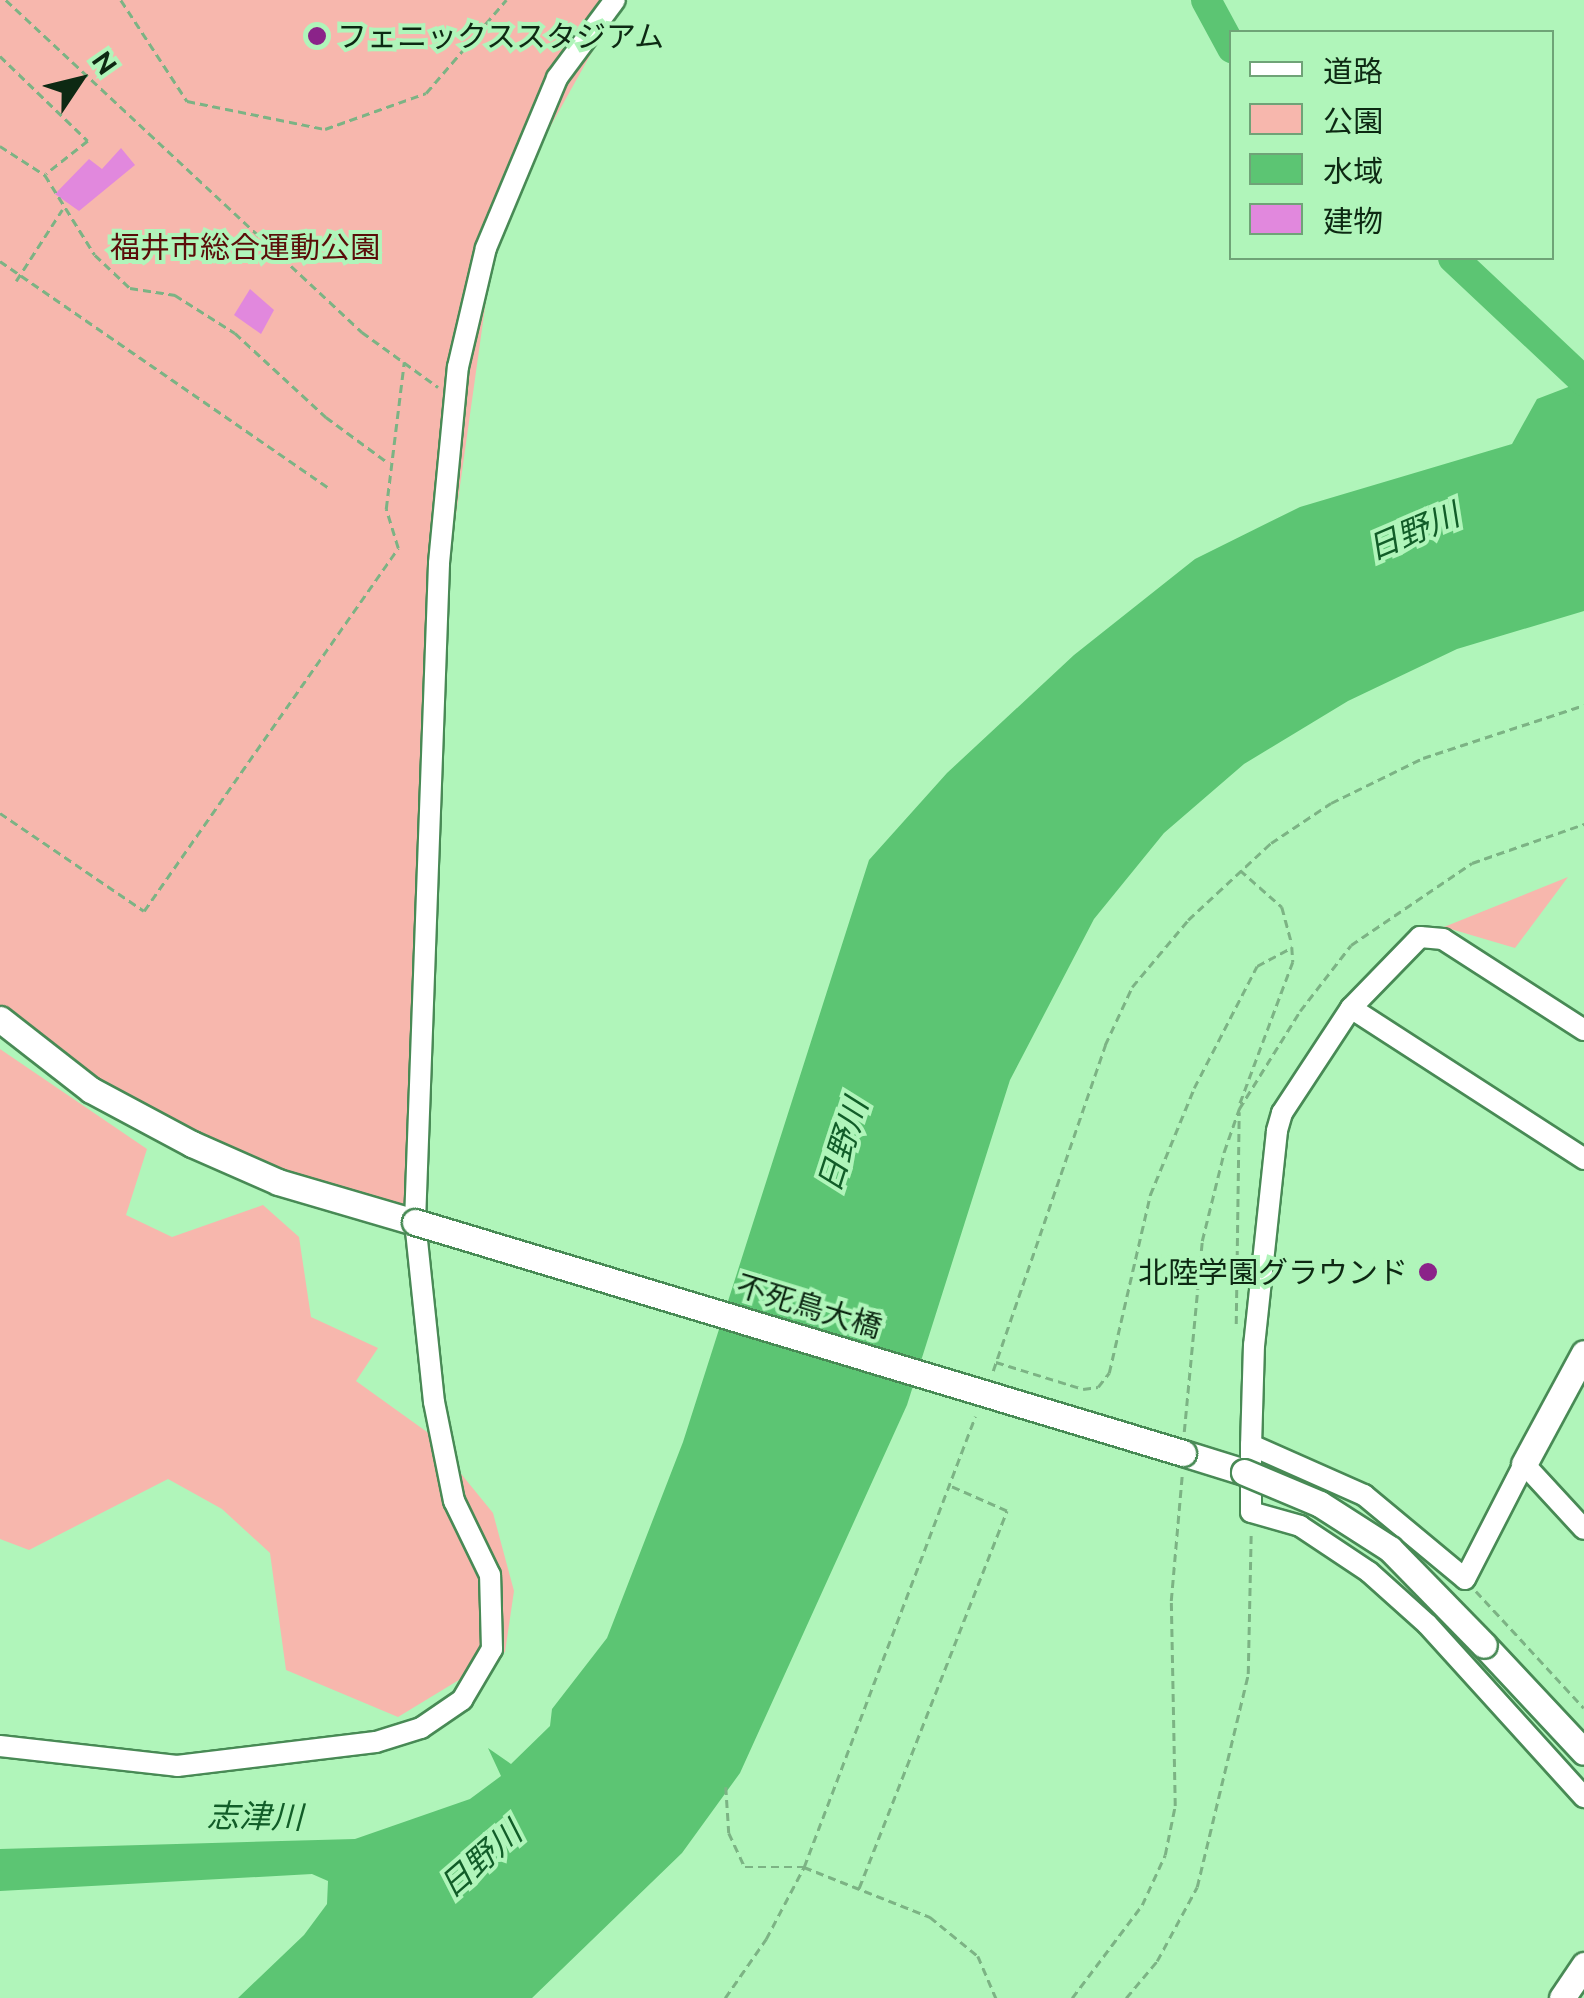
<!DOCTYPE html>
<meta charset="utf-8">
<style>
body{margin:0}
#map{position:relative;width:1584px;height:1998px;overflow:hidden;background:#b0f5ba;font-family:Ubuntu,"Noto Sans JP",sans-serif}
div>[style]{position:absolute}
.green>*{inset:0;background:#f7b7ad}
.water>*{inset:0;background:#5cc573}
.river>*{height:30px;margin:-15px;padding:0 15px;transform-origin:15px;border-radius:15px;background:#5cc573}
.building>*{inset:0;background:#e188dd}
.path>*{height:2.5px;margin-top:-1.25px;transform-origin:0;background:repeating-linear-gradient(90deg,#7cb384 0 8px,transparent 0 13px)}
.roads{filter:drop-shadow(2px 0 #488a55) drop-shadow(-2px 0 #488a55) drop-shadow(0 2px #488a55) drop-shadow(0 -2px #488a55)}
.minor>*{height:20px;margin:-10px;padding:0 10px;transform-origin:10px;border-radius:10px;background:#fff}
.tertiary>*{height:25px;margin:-12.5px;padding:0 12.5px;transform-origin:12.5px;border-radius:12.5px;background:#fff}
.bridges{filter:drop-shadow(2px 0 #488a55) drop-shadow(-2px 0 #488a55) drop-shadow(0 2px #488a55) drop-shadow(0 -2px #488a55)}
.tertiary-bridge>*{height:25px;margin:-12.5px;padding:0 12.5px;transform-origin:12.5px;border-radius:12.5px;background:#fff}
.dots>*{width:28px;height:28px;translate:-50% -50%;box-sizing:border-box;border:5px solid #b0f5ba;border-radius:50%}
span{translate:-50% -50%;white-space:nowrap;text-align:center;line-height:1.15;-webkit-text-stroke:8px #b0f5ba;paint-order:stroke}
.poi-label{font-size:30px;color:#0d2913}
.left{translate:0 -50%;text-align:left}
.right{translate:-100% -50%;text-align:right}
.park-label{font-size:30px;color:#5a0d09}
.street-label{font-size:30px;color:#0d2913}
.water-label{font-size:32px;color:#115d28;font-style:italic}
.legend{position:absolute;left:1229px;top:30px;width:325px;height:230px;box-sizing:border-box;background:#b0f5ba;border:2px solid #6fa377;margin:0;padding:12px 18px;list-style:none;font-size:30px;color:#0d2913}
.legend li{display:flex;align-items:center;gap:20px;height:50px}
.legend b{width:50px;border:2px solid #6fa377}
.north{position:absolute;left:30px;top:30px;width:100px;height:100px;-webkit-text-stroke:8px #b0f5ba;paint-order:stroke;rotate:55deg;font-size:28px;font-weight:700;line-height:40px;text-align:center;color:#0d2913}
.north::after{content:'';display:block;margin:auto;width:35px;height:45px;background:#0d2913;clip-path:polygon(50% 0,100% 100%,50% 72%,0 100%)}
</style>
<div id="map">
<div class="green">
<i style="clip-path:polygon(0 0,621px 0,497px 222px,435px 664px,415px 1222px,192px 1144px,53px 1065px,0 1012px)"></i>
<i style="clip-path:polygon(1568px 877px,1515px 948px,1444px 927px)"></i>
<i style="clip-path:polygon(0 1049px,147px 1149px,126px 1215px,172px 1237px,263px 1205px,299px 1237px,311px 1317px,378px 1348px,356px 1381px,427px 1432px,493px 1513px,514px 1591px,505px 1652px,398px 1717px,286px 1670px,270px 1553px,222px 1509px,168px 1479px,29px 1550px,0 1539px)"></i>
</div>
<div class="water">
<i style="clip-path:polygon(1584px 381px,1584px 611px,1457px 649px,1348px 701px,1244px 764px,1164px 833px,1094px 919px,1010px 1080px,907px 1405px,740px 1773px,682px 1853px,532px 1998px,238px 1998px,304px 1935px,327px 1904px,328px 1881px,312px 1874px,0 1891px,0 1849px,355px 1839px,470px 1799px,501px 1776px,488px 1748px,511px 1764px,550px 1726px,552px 1709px,607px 1638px,683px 1442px,869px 860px,947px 773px,1074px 655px,1195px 559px,1300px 507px,1512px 444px,1537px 399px)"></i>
</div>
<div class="river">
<i style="left:1206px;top:0;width:55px;rotate:61.6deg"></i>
<i style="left:1453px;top:258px;width:180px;rotate:43.2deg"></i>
</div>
<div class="building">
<i style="clip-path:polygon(121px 148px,135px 165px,79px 211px,55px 194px,89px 159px,102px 169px)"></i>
<i style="clip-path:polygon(250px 289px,274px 310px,261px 334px,234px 315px)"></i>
</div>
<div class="path">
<i style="left:6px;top:0;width:487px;rotate:43deg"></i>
<i style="left:362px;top:332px;width:94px;rotate:35.9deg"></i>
<i style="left:121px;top:0;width:121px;rotate:56.8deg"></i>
<i style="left:187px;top:101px;width:141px;rotate:11.5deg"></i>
<i style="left:325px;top:129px;width:107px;rotate:-19.6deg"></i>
<i style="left:426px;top:93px;width:123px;rotate:-49.3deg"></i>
<i style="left:0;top:56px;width:122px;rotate:44deg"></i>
<i style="left:88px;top:141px;width:53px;rotate:141.8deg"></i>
<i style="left:0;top:146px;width:54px;rotate:32.8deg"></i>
<i style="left:45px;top:175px;width:94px;rotate:58deg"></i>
<i style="left:95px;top:255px;width:48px;rotate:43.3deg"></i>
<i style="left:130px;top:288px;width:46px;rotate:8.8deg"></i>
<i style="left:175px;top:295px;width:71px;rotate:32.3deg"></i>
<i style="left:235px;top:333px;width:124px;rotate:42.7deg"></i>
<i style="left:326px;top:417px;width:76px;rotate:36.4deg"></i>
<i style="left:0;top:261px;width:398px;rotate:34.6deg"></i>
<i style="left:16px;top:281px;width:85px;rotate:-57.1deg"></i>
<i style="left:0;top:813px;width:174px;rotate:34.2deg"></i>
<i style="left:144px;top:911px;width:443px;rotate:-55deg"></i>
<i style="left:398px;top:548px;width:41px;rotate:-107.1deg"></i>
<i style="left:386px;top:509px;width:148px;rotate:-83deg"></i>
<i style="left:1240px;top:870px;width:56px;rotate:41.4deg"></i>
<i style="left:1282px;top:907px;width:39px;rotate:75deg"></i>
<i style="left:1236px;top:1324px;width:212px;rotate:-89.2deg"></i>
<i style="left:996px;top:1362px;width:91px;rotate:17.2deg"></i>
<i style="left:1083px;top:1389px;width:15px;rotate:-8deg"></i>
<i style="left:1098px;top:1387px;width:18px;rotate:-52deg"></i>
<i style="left:1109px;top:1373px;width:183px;rotate:-77deg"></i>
<i style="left:1150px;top:1195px;width:116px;rotate:-67.6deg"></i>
<i style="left:1194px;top:1088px;width:137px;rotate:-62.7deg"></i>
<i style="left:1257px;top:966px;width:40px;rotate:-28deg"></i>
<i style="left:1292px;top:947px;width:15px;rotate:86deg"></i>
<i style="left:1293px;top:962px;width:152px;rotate:110.5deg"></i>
<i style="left:993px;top:1371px;width:345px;rotate:-71deg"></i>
<i style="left:1105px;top:1045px;width:64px;rotate:-65deg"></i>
<i style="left:1132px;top:987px;width:87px;rotate:-50.1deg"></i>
<i style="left:1188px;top:920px;width:113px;rotate:-42.9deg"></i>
<i style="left:1271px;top:843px;width:72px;rotate:-33.7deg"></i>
<i style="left:1331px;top:803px;width:102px;rotate:-26.1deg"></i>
<i style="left:1423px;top:758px;width:169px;rotate:-18.2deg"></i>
<i style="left:1184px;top:1432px;width:192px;rotate:-84.6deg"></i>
<i style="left:1202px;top:1241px;width:92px;rotate:-76.1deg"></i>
<i style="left:1224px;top:1152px;width:46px;rotate:-70.8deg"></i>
<i style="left:1239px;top:1109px;width:115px;rotate:-58.1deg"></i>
<i style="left:1300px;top:1011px;width:83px;rotate:-52.3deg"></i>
<i style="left:1351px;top:945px;width:146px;rotate:-34.1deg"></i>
<i style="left:1472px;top:863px;width:119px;rotate:-19.2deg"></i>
<i style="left:1476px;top:1591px;width:159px;rotate:47.3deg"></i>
<i style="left:726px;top:1787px;width:46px;rotate:86.3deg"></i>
<i style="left:729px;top:1833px;width:38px;rotate:65deg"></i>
<i style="left:745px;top:1867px;width:59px"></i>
<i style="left:804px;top:1867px;width:136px;rotate:21.6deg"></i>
<i style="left:930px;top:1917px;width:62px;rotate:39.1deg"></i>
<i style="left:978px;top:1956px;width:46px;rotate:66.8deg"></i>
<i style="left:859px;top:1888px;width:405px;rotate:-68.6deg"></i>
<i style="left:1007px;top:1511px;width:62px;rotate:-156.3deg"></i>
<i style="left:725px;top:1998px;width:72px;rotate:-55.2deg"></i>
<i style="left:766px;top:1939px;width:81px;rotate:-62.2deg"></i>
<i style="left:804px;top:1867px;width:482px;rotate:-69.2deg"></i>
<i style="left:1072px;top:1998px;width:116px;rotate:-53deg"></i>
<i style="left:1142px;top:1905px;width:55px;rotate:-65.3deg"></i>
<i style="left:1165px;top:1855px;width:50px;rotate:-78.5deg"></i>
<i style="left:1175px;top:1806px;width:205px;rotate:-91.1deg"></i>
<i style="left:1171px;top:1601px;width:126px;rotate:-85deg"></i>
<i style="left:1126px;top:1998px;width:48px;rotate:-50deg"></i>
<i style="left:1157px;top:1961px;width:84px;rotate:-61.6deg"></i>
<i style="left:1197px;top:1887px;width:219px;rotate:-76.5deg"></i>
<i style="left:1248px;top:1674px;width:141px;rotate:-88.8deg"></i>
</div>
<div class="roads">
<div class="minor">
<i style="left:1351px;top:1008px;width:278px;rotate:32.9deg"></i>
<i style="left:1584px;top:1030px;width:168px;rotate:-147.2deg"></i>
<i style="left:1443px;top:939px;width:23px;rotate:-175deg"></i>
<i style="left:1420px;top:937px;width:99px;rotate:134.2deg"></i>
<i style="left:1351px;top:1008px;width:126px;rotate:123.3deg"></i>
<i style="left:1282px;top:1113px;width:19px;rotate:106deg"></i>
<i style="left:1277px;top:1131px;width:215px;rotate:96.1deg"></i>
<i style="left:1254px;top:1345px;width:100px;rotate:91.7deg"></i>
<i style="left:1251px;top:1445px;width:67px;rotate:90deg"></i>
<i style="left:1251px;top:1512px;width:51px;rotate:15.9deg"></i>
<i style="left:1300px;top:1526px;width:83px;rotate:33.7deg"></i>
<i style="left:1369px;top:1572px;width:78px;rotate:41.9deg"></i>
<i style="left:1427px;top:1624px;width:234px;rotate:47.8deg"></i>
<i style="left:1251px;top:1445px;width:124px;rotate:23.9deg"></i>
<i style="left:1364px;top:1495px;width:131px;rotate:39.7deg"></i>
<i style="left:1465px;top:1579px;width:129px;rotate:-62.8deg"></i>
<i style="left:1524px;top:1464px;width:88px;rotate:47.3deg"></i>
<i style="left:0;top:1746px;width:178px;rotate:6.4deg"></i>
<i style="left:177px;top:1766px;width:200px;rotate:-6.9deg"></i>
<i style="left:376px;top:1742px;width:47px;rotate:-17.3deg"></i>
<i style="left:421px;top:1728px;width:50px;rotate:-34.3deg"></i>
<i style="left:462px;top:1700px;width:59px;rotate:-59.5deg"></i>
<i style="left:492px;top:1649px;width:74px;rotate:-91.5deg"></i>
<i style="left:490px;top:1575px;width:82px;rotate:-115.9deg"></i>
<i style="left:454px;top:1501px;width:101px;rotate:-101.4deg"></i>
<i style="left:434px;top:1402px;width:181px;rotate:-96deg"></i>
<i style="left:415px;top:1222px;width:659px;rotate:-87.91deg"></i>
<i style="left:439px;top:563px;width:197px;rotate:-84.5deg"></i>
<i style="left:458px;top:367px;width:122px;rotate:-76.8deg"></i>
<i style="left:486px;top:248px;width:184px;rotate:-67.3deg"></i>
<i style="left:557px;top:78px;width:97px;rotate:-53.4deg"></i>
</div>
<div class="tertiary">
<i style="left:0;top:1019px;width:115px;rotate:38deg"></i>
<i style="left:91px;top:1090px;width:115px;rotate:28.1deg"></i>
<i style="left:192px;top:1144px;width:94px;rotate:23.8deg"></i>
<i style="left:278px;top:1182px;width:143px;rotate:16.3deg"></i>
<i style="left:1183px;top:1453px;width:64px;rotate:17.3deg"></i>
<i style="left:1524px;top:1464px;width:126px;rotate:-61.6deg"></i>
<i style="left:1484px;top:1645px;width:146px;rotate:46.9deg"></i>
<i style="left:1562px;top:1998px;width:40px;rotate:-56deg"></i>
</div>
</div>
<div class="bridges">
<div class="tertiary-bridge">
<i style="left:415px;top:1222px;width:802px;rotate:16.74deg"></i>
<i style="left:1244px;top:1472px;width:82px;rotate:22.8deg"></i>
<i style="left:1320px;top:1504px;width:83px;rotate:32.7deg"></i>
<i style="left:1390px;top:1549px;width:134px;rotate:45.6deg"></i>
</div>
</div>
<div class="dots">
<i style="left:317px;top:36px;background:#8b2389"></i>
<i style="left:1428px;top:1272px;background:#8b2389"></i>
</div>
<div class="poi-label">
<span class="left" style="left:337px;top:36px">フェニックススタジアム</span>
<span class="right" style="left:1408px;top:1272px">北陸学園グラウンド</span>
</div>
<div class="park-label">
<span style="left:245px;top:247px">福井市総合運動公園</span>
</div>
<div class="street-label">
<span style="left:809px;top:1306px;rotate:17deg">不死鳥大橋</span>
</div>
<div class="water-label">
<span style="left:1413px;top:531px;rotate:-23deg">日野川</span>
<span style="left:842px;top:1145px;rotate:-72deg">日野川</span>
<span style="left:255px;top:1816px;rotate:1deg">志津川</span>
<span style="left:480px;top:1859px;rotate:-41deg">日野川</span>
</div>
<ul class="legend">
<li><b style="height:12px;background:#fff"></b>道路</li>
<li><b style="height:28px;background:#f7b7ad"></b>公園</li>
<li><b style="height:28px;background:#5cc573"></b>水域</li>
<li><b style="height:28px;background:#e188dd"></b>建物</li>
</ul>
<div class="north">N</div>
</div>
